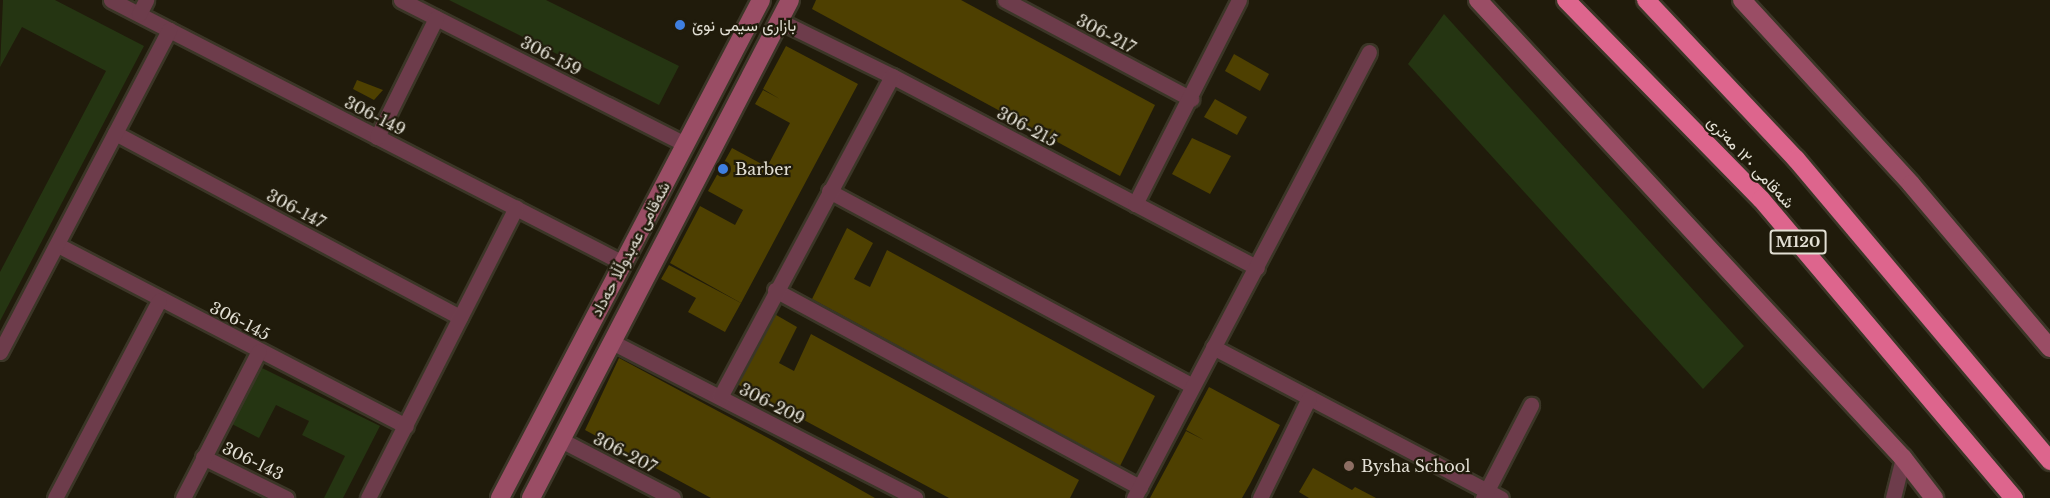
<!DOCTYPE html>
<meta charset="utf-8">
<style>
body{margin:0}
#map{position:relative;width:2050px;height:498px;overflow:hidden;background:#201b0b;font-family:"Libre Baskerville",Vazirmatn,serif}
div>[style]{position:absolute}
.green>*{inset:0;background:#253512}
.building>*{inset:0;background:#4e4001}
.roads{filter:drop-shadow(2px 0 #3b3627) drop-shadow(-2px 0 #3b3627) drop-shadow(0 2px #3b3627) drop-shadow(0 -2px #3b3627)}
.street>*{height:15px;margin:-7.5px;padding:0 7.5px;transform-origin:7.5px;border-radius:7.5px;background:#6d3c4b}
.secondary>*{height:18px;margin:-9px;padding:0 9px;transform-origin:9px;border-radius:9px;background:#9a4d65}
.highway>*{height:18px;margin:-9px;padding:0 9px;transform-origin:9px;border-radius:9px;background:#dd658d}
.dots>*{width:16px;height:16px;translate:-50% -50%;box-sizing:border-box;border:3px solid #201b0b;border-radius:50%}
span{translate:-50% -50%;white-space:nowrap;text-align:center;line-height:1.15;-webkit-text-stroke:4.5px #201b0b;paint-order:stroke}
.shield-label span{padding:2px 4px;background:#201b0b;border:2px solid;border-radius:4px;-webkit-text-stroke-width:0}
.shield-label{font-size:15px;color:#e2dfd4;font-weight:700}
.poi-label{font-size:16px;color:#e2dfd4}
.left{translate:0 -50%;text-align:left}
.street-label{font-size:16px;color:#e2dfd4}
</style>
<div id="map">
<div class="green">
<i style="clip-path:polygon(3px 0,55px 0,144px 46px,0 321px,0 272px,106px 71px,22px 27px,0 67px)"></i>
<i style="clip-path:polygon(449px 0,546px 0,679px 66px,659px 105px)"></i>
<i style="clip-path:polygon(1444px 14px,1744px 346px,1703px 389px,1408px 64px)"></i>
<i style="clip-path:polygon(258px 366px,380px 426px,343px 498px,324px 498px,345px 456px,302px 435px,309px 421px,276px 405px,259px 438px,230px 423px)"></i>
</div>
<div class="building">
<i style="clip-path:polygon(816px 0,961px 0,1155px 105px,1120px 176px,812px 9px)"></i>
<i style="clip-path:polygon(786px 46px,858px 84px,741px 303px,670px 263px,700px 206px,735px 225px,743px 210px,708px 191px,732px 148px,767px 167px,790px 123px,755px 104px,763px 90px,780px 99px,763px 89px)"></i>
<i style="clip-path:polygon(1234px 54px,1269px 74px,1260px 91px,1225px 71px)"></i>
<i style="clip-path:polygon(357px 80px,383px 90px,374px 100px,353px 89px)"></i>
<i style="clip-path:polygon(1215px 99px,1247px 117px,1237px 135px,1204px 117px)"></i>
<i style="clip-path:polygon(1192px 138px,1231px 156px,1210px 194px,1172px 174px)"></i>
<i style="clip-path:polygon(847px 228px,873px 243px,854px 279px,870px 287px,887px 250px,1155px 396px,1120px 466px,812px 299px)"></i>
<i style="clip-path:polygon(669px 265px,741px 303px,725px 332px,688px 312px,696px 298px,661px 279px)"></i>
<i style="clip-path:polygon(771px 312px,797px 327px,779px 363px,794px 371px,811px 334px,1079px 480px,1070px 498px,949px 498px,737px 384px)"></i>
<i style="clip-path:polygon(619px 358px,770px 439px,875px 498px,711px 498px,613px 445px,585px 430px)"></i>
<i style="clip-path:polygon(1209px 387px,1280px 425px,1250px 484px,1242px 498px,1150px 498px,1186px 431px,1204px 440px,1186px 430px)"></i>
<i style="clip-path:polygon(1313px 468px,1352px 490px,1355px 487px,1376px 498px,1309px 498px,1299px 492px)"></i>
</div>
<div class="roads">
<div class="street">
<i style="left:111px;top:0;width:576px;rotate:27.19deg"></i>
<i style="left:401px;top:0;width:318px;rotate:26.9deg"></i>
<i style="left:1005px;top:0;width:211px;rotate:28deg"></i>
<i style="left:139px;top:14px;width:16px;rotate:-63deg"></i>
<i style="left:780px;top:21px;width:125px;rotate:26.2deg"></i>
<i style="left:892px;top:76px;width:412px;rotate:27.7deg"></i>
<i style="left:115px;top:133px;width:391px;rotate:28.1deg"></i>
<i style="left:377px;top:137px;width:133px;rotate:-63.6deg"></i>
<i style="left:829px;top:191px;width:412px;rotate:28.2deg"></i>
<i style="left:1135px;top:204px;width:229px;rotate:-63deg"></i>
<i style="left:58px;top:245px;width:392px;rotate:27.5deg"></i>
<i style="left:775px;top:290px;width:415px;rotate:28.4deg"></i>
<i style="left:612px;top:342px;width:341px;rotate:27.2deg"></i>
<i style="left:1213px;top:347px;width:325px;rotate:27.7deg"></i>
<i style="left:0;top:352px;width:364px;rotate:-62.3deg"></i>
<i style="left:720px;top:397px;width:364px;rotate:-61.8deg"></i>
<i style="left:561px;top:440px;width:126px;rotate:27.4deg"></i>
<i style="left:203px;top:457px;width:93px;rotate:26.3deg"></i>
<i style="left:55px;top:498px;width:223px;rotate:-62.2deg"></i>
<i style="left:183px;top:498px;width:165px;rotate:-62.7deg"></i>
<i style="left:368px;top:498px;width:326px;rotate:-63deg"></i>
<i style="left:1134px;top:498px;width:504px;rotate:-62.21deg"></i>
<i style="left:1260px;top:498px;width:111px;rotate:-63.9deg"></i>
<i style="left:1483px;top:498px;width:105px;rotate:-62.7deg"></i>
<i style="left:1893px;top:498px;width:41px;rotate:-76deg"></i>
</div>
<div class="secondary">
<i style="left:1478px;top:0;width:625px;rotate:47.14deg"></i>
<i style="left:1903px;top:458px;width:51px;rotate:52.2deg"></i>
<i style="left:1742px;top:0;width:250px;rotate:47.4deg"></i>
<i style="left:1911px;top:184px;width:215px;rotate:49.7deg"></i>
<i style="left:500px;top:498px;width:562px;rotate:-62.34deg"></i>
<i style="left:531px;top:498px;width:561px;rotate:-62.52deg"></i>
</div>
<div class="highway">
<i style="left:1566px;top:0;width:279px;rotate:45.6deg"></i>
<i style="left:1761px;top:199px;width:392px;rotate:49.8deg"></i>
<i style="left:1646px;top:0;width:219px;rotate:46.7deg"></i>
<i style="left:1796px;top:159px;width:395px;rotate:49.9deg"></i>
</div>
</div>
<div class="dots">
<i style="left:680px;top:25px;background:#3f7fe0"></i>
<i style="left:723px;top:169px;background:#3f7fe0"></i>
<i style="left:1349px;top:466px;background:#8d6e63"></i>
</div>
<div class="shield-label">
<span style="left:1798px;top:242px">M120</span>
</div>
<div class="poi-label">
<span class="left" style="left:692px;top:25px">بازاری سیمی نوێ</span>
<span class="left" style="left:735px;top:169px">Barber</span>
<span class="left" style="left:1361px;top:466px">Bysha School</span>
</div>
<div class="street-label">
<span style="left:1106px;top:34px;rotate:28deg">306-217</span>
<span style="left:551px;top:56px;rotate:27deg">306-159</span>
<span style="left:375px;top:116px;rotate:27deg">306-149</span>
<span style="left:1027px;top:127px;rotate:28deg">306-215</span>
<span style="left:1751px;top:162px;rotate:47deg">شەقامی ١٢٠ مەتری</span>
<span style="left:296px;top:209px;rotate:28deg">306-147</span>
<span style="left:630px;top:249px;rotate:-62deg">شەقامی عەبدوڵڵا حەداد</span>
<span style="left:240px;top:321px;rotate:27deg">306-145</span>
<span style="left:772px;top:404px;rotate:27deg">306-209</span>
<span style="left:625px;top:453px;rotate:27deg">306-207</span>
<span style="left:253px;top:461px;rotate:26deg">306-143</span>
</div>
</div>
